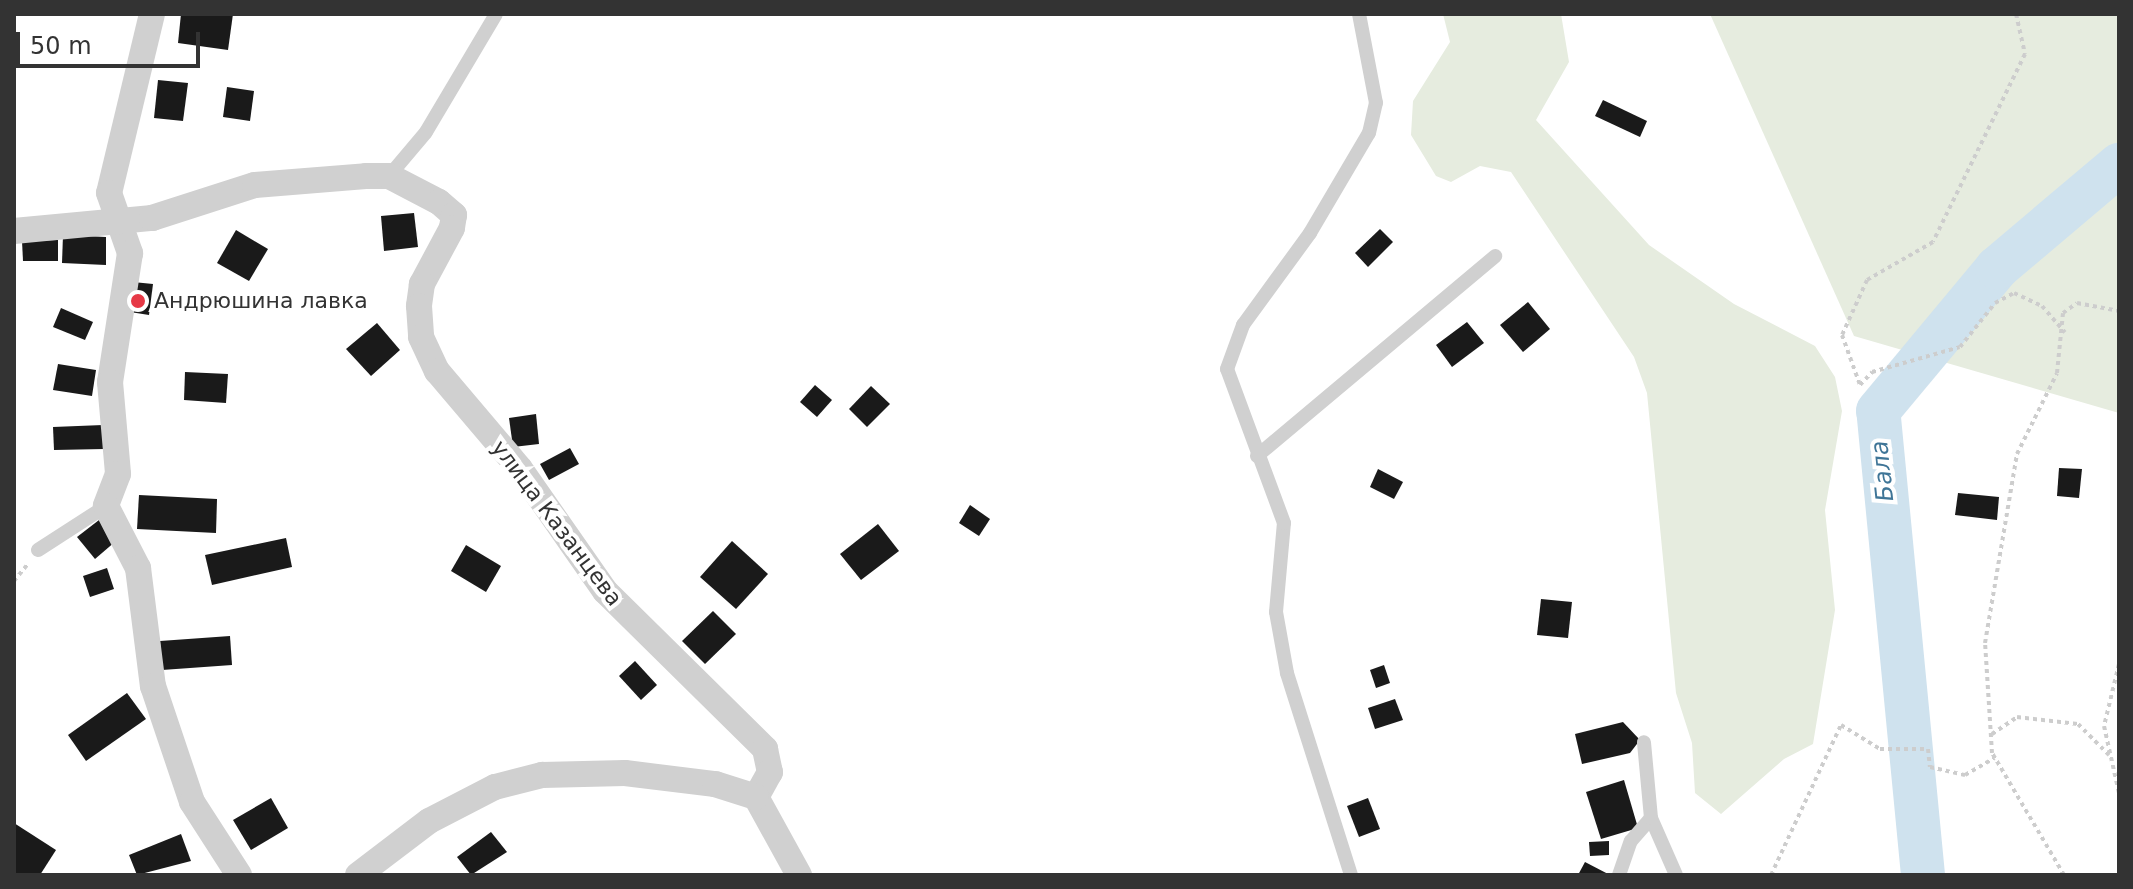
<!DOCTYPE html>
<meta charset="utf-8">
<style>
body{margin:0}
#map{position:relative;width:2133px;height:889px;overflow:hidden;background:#fff;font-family:"DejaVu Sans",sans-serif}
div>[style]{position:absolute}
.green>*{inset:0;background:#e6ecdf}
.river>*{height:44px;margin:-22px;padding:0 22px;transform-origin:22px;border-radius:22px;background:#cfe2ee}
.building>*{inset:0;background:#1a1a1a}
.path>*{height:4px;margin-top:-2px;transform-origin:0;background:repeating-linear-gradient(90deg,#cdcdcd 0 4px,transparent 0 8px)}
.service>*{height:14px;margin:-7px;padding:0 7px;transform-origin:7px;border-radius:7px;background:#d0d0d0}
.minor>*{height:26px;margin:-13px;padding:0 13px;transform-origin:13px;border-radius:13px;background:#d0d0d0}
.dots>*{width:22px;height:22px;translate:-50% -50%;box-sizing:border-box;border:4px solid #fff;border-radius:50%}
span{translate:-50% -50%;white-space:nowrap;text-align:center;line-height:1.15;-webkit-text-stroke:8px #fff;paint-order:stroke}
.poi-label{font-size:22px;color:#333}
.left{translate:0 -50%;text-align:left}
.street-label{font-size:22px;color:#333}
.water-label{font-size:24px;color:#3f7597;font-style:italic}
.frame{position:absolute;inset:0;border:16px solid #333;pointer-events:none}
.scale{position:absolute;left:16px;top:32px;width:184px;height:36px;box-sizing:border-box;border:4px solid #333;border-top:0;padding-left:10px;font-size:24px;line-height:28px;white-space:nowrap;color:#333;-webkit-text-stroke:6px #fff;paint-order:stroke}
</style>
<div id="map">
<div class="green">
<i style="clip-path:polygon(1443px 14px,1561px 14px,1569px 62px,1536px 120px,1649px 245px,1734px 304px,1815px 346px,1835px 377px,1842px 411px,1825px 510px,1835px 610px,1813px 744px,1784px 759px,1721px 814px,1695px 793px,1692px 743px,1676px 693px,1647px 393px,1634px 357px,1511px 172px,1480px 166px,1451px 182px,1436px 176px,1411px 135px,1413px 101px,1450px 42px)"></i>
<i style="clip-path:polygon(1710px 14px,2119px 14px,2119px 413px,1854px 336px)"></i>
</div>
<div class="river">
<i style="left:1923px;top:875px;width:466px;rotate:-95.5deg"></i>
<i style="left:1878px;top:411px;width:186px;rotate:-50.2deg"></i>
<i style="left:1997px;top:268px;width:160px;rotate:-40.2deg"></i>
</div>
<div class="building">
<i style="clip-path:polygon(181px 14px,233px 14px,228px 50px,178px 43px)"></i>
<i style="clip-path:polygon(158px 80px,188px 83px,183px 121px,154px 118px)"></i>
<i style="clip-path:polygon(227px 87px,254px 91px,250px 121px,223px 117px)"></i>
<i style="clip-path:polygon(1603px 100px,1647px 121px,1640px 137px,1595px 116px)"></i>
<i style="clip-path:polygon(414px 213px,418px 247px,384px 251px,381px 216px)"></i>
<i style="clip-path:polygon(1380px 229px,1393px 242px,1368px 267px,1355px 253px)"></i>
<i style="clip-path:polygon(236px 230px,268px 249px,249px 281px,217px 263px)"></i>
<i style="clip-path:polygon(63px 235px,106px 237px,106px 265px,62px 263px)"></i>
<i style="clip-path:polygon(58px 240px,58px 261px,23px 261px,22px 241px)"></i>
<i style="clip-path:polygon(133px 282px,153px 284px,149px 315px,130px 312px)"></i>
<i style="clip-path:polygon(1528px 302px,1550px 329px,1523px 352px,1500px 325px)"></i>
<i style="clip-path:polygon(61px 308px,93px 322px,85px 340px,53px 327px)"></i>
<i style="clip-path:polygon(1467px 322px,1484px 343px,1452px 367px,1436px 345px)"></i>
<i style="clip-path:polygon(377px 323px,400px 350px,371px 376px,346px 349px)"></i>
<i style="clip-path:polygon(58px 364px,96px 370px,92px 396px,53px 390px)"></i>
<i style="clip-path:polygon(185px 372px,228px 374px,226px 403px,184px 400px)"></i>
<i style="clip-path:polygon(815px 385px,832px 400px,817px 417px,800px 402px)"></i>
<i style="clip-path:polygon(871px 386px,890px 404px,867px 427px,849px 409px)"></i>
<i style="clip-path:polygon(536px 414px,539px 444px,513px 447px,509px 418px)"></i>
<i style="clip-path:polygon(103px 425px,104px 449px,54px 450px,53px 427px)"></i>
<i style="clip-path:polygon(570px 448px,579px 464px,549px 480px,540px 464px)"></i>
<i style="clip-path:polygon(2059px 468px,2082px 469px,2079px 498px,2057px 496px)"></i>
<i style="clip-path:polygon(1378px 469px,1403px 482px,1394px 499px,1370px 487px)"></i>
<i style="clip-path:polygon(1958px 493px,1999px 497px,1997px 520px,1955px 515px)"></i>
<i style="clip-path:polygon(139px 495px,217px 499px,216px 533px,137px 529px)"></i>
<i style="clip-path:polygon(970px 505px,990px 519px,979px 536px,959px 523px)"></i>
<i style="clip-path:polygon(99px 520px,116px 541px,95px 559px,77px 537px)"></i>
<i style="clip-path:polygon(878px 524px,899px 551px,861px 580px,840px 554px)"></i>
<i style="clip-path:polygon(286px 538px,292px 567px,212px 585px,205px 555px)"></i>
<i style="clip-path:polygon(732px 541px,768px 574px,736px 609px,700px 577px)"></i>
<i style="clip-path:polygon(466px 545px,501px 566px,486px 592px,451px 571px)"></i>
<i style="clip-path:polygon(107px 568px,114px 589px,90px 597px,83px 576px)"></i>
<i style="clip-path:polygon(1541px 599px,1572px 602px,1568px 638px,1537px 635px)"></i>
<i style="clip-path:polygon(713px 611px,736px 634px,705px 664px,682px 641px)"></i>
<i style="clip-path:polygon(230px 636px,232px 665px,162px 670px,160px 641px)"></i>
<i style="clip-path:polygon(635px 661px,657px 685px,641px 700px,619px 676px)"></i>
<i style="clip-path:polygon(1384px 665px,1390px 683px,1376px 688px,1370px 670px)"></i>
<i style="clip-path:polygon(127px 693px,146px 719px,86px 761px,68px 735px)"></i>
<i style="clip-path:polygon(1395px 699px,1403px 720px,1375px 729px,1368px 708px)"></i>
<i style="clip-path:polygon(1623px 722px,1640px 740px,1630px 753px,1582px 764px,1575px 734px)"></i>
<i style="clip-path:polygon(1624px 780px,1638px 828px,1601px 839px,1586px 792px)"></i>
<i style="clip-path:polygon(271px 798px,288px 828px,251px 850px,233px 820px)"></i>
<i style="clip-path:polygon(1368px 798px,1380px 829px,1359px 837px,1347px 806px)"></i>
<i style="clip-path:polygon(14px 823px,56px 850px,40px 875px,14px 875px)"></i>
<i style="clip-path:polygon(491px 832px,507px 852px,471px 875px,457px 857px)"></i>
<i style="clip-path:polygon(181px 834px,191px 861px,137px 875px,129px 855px)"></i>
<i style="clip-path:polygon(1609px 841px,1609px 855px,1590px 856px,1589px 842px)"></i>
<i style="clip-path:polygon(1585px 862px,1610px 875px,1578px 875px)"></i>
</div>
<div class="path">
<i style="left:2016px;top:14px;width:41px;rotate:77.3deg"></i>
<i style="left:2025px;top:54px;width:209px;rotate:116.1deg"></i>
<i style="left:1933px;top:242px;width:76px;rotate:150.1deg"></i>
<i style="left:1867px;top:280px;width:60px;rotate:114.4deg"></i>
<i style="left:1842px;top:335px;width:53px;rotate:70.2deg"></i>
<i style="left:1860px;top:385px;width:18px;rotate:-47deg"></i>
<i style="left:1872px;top:372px;width:91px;rotate:-15.9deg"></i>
<i style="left:1960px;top:347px;width:56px;rotate:-51.5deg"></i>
<i style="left:1995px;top:303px;width:21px;rotate:-28deg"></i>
<i style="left:2014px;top:293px;width:31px;rotate:25deg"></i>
<i style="left:2042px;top:306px;width:35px;rotate:49deg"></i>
<i style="left:14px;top:581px;width:21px;rotate:-51deg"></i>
<i style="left:2119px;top:664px;width:64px;rotate:103.6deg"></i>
<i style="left:2104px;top:726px;width:69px;rotate:77.4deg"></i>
<i style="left:1992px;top:734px;width:30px;rotate:-34deg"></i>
<i style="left:2017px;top:717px;width:61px;rotate:6.5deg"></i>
<i style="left:2078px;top:724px;width:44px;rotate:45deg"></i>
<i style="left:1771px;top:875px;width:166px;rotate:-65deg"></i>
<i style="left:1841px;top:725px;width:46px;rotate:31.6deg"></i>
<i style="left:1880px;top:749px;width:48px"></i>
<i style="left:1928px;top:749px;width:18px;rotate:84deg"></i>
<i style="left:1930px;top:767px;width:36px;rotate:13deg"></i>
<i style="left:1965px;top:775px;width:34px;rotate:-30deg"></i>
<i style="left:2064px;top:875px;width:142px;rotate:-120.5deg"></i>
<i style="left:1992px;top:753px;width:110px;rotate:-93.6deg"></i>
<i style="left:1985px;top:643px;width:192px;rotate:-80.4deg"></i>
<i style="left:2017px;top:454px;width:90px;rotate:-63.7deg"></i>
<i style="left:2057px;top:373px;width:60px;rotate:-84.3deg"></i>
<i style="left:2063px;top:313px;width:17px;rotate:-36deg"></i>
<i style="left:2077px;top:303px;width:43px;rotate:10.8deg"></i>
</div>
<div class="service">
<i style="left:389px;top:176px;width:57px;rotate:-49.9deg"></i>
<i style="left:426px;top:132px;width:137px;rotate:-59.3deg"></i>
<i style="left:1257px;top:456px;width:311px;rotate:-40deg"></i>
<i style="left:38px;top:550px;width:81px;rotate:-32.9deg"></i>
<i style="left:1651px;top:818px;width:62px;rotate:66.3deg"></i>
<i style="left:1351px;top:875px;width:212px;rotate:-107.6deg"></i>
<i style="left:1287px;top:673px;width:62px;rotate:-100.2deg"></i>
<i style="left:1276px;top:612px;width:89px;rotate:-84.9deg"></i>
<i style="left:1284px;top:523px;width:164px;rotate:-110.3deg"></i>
<i style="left:1227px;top:369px;width:47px;rotate:-70deg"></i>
<i style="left:1243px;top:325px;width:114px;rotate:-53.9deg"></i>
<i style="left:1310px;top:233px;width:116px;rotate:-59.5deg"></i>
<i style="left:1369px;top:133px;width:31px;rotate:-77deg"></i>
<i style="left:1376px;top:103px;width:91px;rotate:-100.8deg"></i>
<i style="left:1619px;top:875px;width:36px;rotate:-71deg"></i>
<i style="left:1631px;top:841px;width:30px;rotate:-49deg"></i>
<i style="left:1651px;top:818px;width:76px;rotate:-95.3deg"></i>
</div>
<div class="minor">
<i style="left:152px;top:14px;width:184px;rotate:103.5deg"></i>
<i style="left:109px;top:193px;width:64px;rotate:70.7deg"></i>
<i style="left:130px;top:253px;width:131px;rotate:98.8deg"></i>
<i style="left:110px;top:382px;width:92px;rotate:85deg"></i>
<i style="left:118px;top:474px;width:34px;rotate:111deg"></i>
<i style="left:106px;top:506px;width:70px;rotate:62.7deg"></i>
<i style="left:138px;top:568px;width:119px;rotate:82.8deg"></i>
<i style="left:153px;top:686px;width:122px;rotate:71.4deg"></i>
<i style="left:192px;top:802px;width:87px;rotate:57.2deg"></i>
<i style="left:14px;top:231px;width:139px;rotate:-5.4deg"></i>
<i style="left:152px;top:218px;width:108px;rotate:-17.8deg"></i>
<i style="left:255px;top:185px;width:111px;rotate:-4.6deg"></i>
<i style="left:366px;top:176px;width:23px"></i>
<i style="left:389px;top:176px;width:56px;rotate:27.5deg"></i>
<i style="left:439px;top:202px;width:20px;rotate:41deg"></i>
<i style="left:454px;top:215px;width:13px;rotate:99deg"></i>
<i style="left:452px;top:228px;width:64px;rotate:118.2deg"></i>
<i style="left:422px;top:284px;width:22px;rotate:98deg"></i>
<i style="left:419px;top:306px;width:31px;rotate:86deg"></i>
<i style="left:421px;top:337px;width:38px;rotate:65deg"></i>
<i style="left:437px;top:371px;width:128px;rotate:49.7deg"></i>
<i style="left:520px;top:469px;width:149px;rotate:55.1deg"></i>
<i style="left:605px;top:591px;width:225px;rotate:44.6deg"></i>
<i style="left:765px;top:749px;width:24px;rotate:78deg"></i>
<i style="left:770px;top:772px;width:29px;rotate:119deg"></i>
<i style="left:756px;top:797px;width:89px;rotate:61.1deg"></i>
<i style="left:358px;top:875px;width:89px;rotate:-37.3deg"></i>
<i style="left:429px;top:821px;width:74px;rotate:-27.3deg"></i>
<i style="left:495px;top:787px;width:49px;rotate:-14.3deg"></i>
<i style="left:542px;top:775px;width:83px;rotate:-1.4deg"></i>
<i style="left:625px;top:773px;width:91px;rotate:7deg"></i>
<i style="left:715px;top:784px;width:43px;rotate:17.6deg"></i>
</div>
<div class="dots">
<i style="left:138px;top:301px;background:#e63946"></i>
</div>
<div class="poi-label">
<span class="left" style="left:154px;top:301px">Андрюшина лавка</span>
</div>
<div class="street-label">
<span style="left:557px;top:523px;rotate:53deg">улица Казанцева</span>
</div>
<div class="water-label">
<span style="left:1883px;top:471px;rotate:-96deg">Бала</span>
</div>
<div class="frame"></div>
<div class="scale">50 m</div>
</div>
